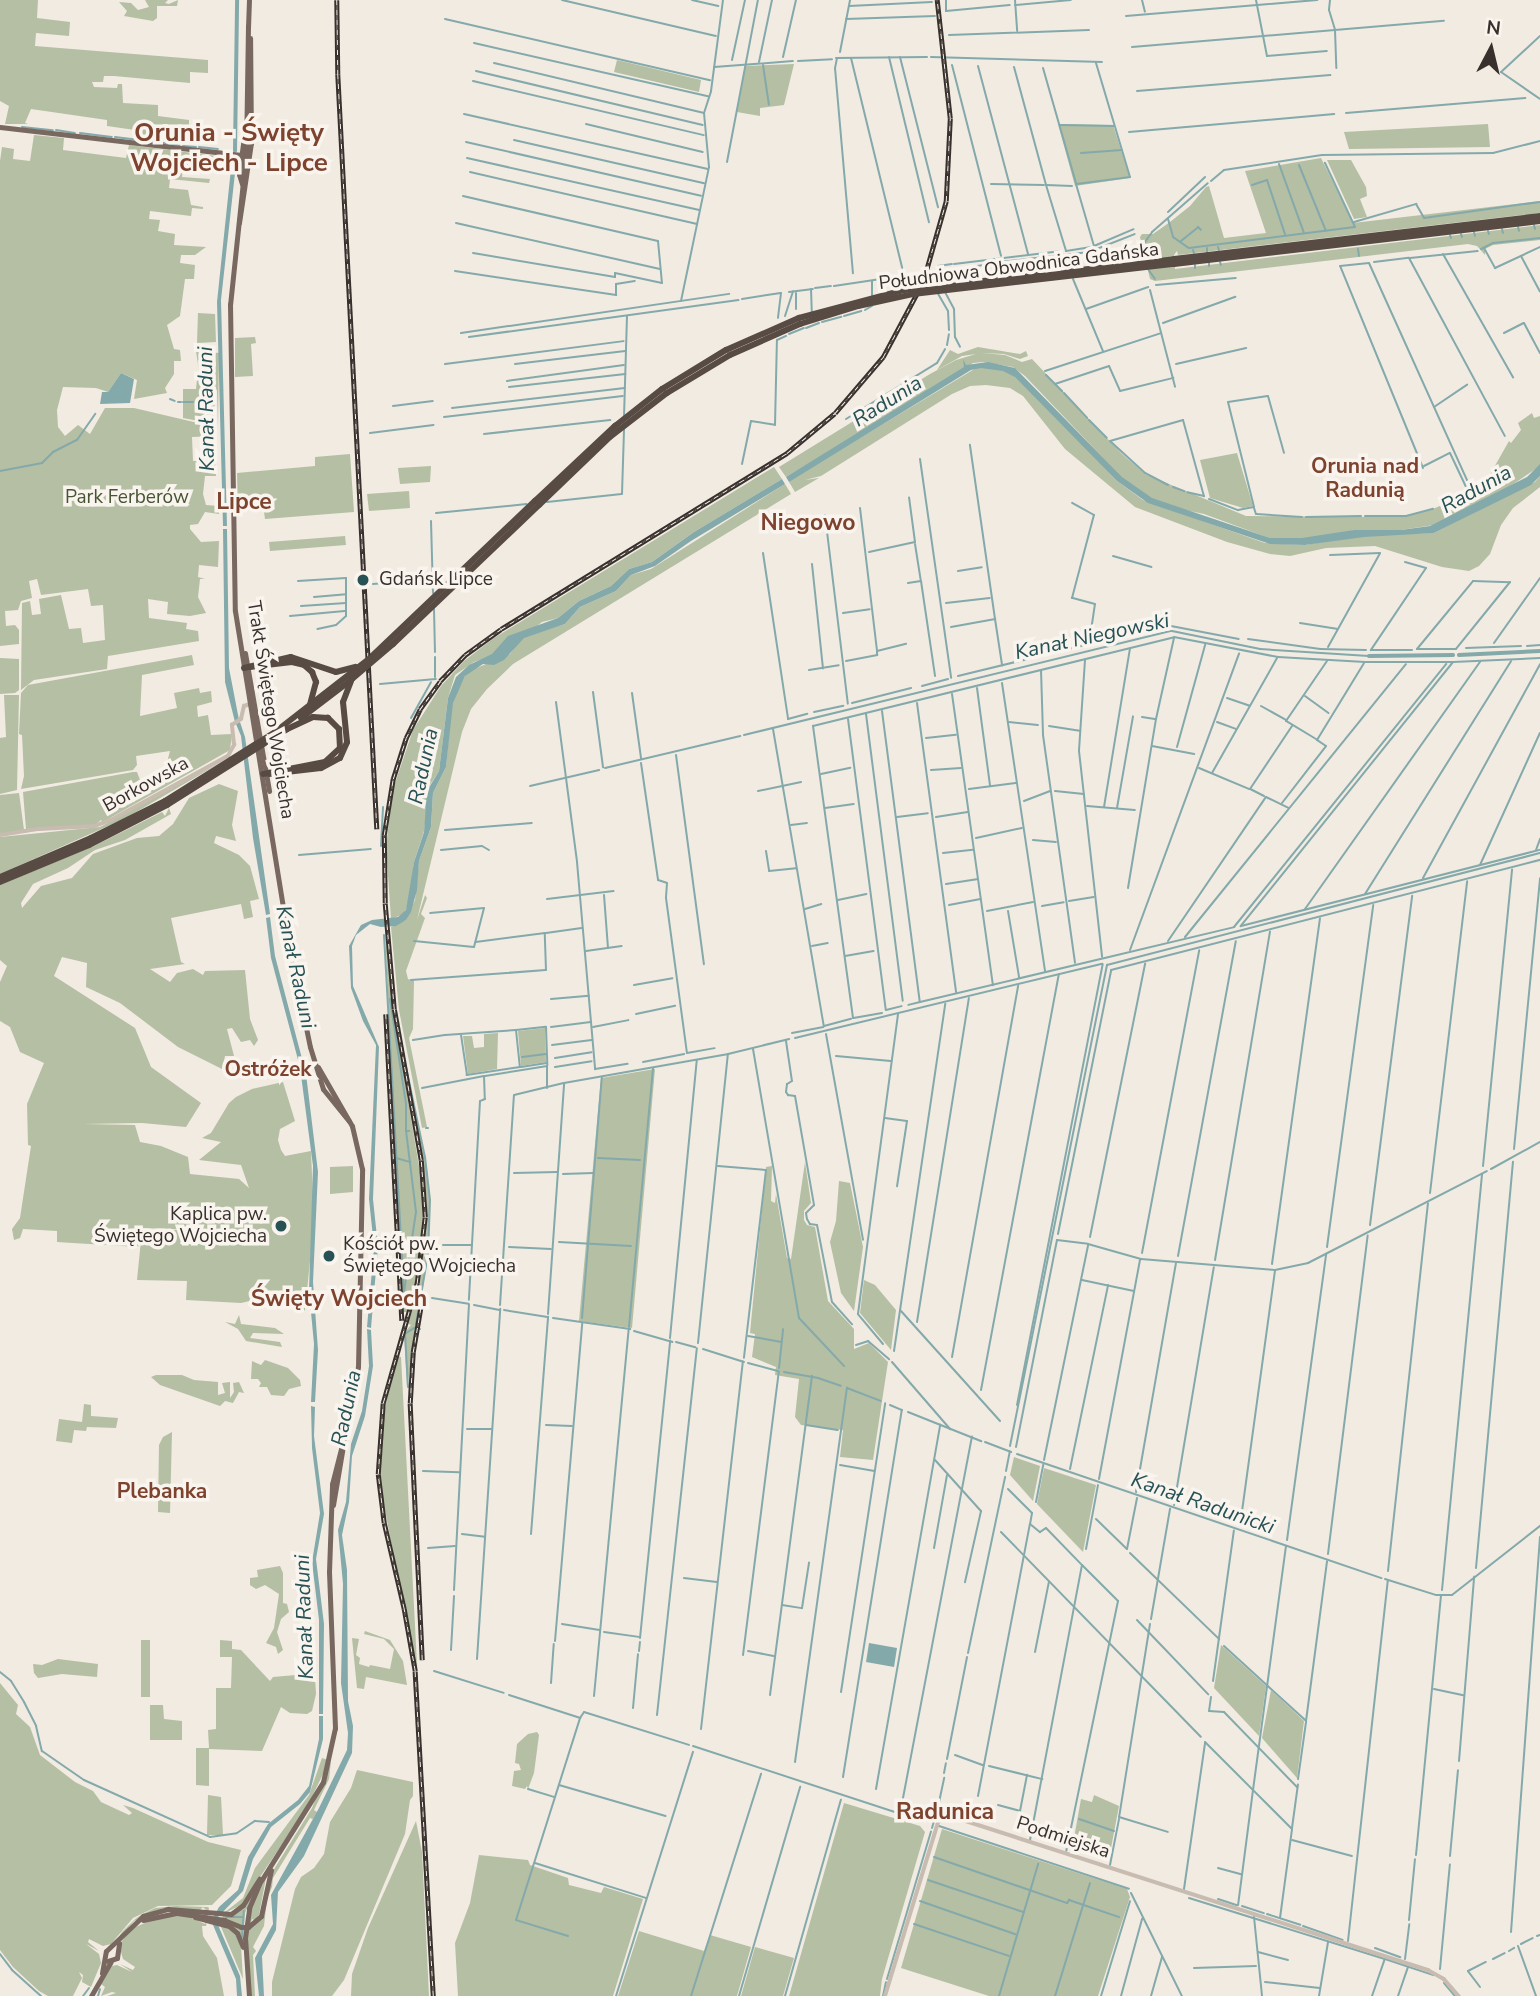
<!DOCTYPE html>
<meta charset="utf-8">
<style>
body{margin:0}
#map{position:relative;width:1540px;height:1996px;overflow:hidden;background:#f1ebe2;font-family:"Nunito Sans",sans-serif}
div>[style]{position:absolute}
.green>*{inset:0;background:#b5bfa3}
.water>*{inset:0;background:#84a9ab}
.stream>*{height:2px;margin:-1px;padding:0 1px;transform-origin:1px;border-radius:1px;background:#84a9ab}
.canal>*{height:3.5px;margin:-1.75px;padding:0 1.75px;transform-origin:1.75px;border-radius:1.75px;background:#84a9ab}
.minor>*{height:3.5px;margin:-1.75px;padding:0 1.75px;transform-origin:1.75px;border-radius:1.75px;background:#c8bbaf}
.major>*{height:5px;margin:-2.5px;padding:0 2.5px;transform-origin:2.5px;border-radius:2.5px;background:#78685f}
.highway>*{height:6px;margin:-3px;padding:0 3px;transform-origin:3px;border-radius:3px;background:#584b44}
.rail>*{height:4.5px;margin-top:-2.25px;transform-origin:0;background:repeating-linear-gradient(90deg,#f9f4ee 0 5px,#38302c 0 10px);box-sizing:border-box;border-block:2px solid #38302c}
.major-bridge>*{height:5px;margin:-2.5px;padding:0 2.5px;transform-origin:2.5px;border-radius:2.5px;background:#78685f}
.highway-bridge>*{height:6px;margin:-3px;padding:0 3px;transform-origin:3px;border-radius:3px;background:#584b44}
.dots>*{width:19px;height:19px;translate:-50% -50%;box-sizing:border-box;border:4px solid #f9f4ee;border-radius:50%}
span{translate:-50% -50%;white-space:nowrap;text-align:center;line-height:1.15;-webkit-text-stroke:7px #f9f4ee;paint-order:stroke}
.street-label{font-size:19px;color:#38302c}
.park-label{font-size:19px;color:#475433}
.poi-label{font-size:19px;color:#38302c}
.left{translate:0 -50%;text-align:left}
.right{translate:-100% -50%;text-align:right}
.water-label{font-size:21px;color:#265155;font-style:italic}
.neighbourhood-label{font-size:21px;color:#7e432e;font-weight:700}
.quarter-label{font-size:23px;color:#7e432e;font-weight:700}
.district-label{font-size:26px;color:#7e432e;font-weight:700}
.north{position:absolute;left:1456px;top:14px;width:70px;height:70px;-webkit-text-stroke:5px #f9f4ee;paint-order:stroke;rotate:7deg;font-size:19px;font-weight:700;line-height:28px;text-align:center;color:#38302c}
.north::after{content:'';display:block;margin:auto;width:24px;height:32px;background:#38302c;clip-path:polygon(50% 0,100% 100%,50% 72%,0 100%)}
</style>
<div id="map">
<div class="green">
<i style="clip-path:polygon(0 0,38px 0,37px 18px,70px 22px,69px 36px,36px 33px,35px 46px,208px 60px,208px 73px,190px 72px,190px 83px,114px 76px,104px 76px,103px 82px,92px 82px,94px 87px,117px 88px,118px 84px,122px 84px,123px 103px,158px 105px,158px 116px,189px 120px,189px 126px,199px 128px,199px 134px,160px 132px,158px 142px,134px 138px,135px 130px,107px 126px,107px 120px,31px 109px,25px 123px,28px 124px,5px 124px,9px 106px,0 101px)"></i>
<i style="clip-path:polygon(145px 0,168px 0,165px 3px,169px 4px,178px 0,177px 6px,157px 6px,157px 18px,153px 21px,124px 16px,127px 11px,119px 2px,131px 3px,138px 10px,149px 7px)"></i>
<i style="clip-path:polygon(617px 60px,701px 80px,699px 92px,614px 72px)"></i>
<i style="clip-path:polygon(794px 64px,784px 105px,760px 108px,760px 116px,737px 112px,745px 66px)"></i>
<i style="clip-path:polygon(1058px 124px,1113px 125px,1130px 178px,1075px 186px)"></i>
<i style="clip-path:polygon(1488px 124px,1490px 147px,1349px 149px,1344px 132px)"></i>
<i style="clip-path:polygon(34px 135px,64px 138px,63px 150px,126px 158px,129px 145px,217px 156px,216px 161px,190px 160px,189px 168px,183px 168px,182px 177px,210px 179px,209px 183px,170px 179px,169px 188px,188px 190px,191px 205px,203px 207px,203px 209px,192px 208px,191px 216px,150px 211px,149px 219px,160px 220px,158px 231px,175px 234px,174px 245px,206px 247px,195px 255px,181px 255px,180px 263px,195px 265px,194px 279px,185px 279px,180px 316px,167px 325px,174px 349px,180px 350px,181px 361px,174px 361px,174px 374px,165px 388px,167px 393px,134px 399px,137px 380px,121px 373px,108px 392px,96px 388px,63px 387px,57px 410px,58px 427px,65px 436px,78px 425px,90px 434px,105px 408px,134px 408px,215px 427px,215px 436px,192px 437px,193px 461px,215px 460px,216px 476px,205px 476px,203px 494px,206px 505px,219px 506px,219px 514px,205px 512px,198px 524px,190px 525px,190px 529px,201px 542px,219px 541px,218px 567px,199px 565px,198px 577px,205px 579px,200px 579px,198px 597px,206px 613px,190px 616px,167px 614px,168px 602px,148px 599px,149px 618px,187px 623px,186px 629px,198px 631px,199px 641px,108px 656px,107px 669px,34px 680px,21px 690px,22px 603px,30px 601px,32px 615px,41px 614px,39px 599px,61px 595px,69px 629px,81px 628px,83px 643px,105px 640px,103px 605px,91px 606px,88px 589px,41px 595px,37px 579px,29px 581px,32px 598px,21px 601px,18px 610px,5px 611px,6px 626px,15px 625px,19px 630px,19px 644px,0 646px,0 161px,2px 147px,14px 149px,13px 159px,30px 161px)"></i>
<i style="clip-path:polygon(1321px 158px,1353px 223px,1540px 201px,1540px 213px,1178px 255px,1177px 251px,1174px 255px,1175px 269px,1540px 225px,1540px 240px,1493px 245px,1485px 249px,1485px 255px,1477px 246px,1468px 244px,1155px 281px,1150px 279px,1140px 237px,1142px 234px,1153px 234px,1170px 222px,1190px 206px,1206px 187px,1209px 186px,1224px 238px,1266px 233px,1245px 171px)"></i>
<i style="clip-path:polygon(1327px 160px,1351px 160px,1366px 187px,1367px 196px,1360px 199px,1367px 217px,1354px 219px)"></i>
<i style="clip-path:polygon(198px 313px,215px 314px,216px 342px,197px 343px)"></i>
<i style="clip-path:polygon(255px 337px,256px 343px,251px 344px,253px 376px,235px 377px,235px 338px)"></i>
<i style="clip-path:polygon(978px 347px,1020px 354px,1026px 351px,1028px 356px,1020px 359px,1004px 354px,981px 353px,1005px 355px,1022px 362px,1032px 359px,1122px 454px,1145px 474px,1246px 516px,1398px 517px,1433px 509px,1483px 487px,1509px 441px,1511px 443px,1521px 430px,1518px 423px,1532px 413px,1534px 418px,1540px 416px,1540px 466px,1506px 489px,1434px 525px,1401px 530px,1355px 530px,1306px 542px,1275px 540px,1204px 514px,1161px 505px,1130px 486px,1025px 376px,1013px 367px,983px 362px,973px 363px,922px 397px,786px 477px,779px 467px,930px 374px,956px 360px,976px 354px,962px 356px,937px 370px,950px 350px,958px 354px)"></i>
<i style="clip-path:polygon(196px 351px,219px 353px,218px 428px,217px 390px,200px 378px)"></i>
<i style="clip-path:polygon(981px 365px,1012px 371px,1117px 481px,1143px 500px,1265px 543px,1305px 545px,1363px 535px,1434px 533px,1535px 482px,1540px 476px,1540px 487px,1513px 508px,1501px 525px,1490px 554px,1479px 566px,1469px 571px,1442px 567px,1375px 546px,1326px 548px,1290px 556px,1270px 554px,1227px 542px,1135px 507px,1065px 449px,1023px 396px,1010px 388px,986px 385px,970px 386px,952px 394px,821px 476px,805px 480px,819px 478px,795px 492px,789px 482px,792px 479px)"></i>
<i style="clip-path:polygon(197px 379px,215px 393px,214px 415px,209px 423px,183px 418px,183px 389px,196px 389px)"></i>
<i style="clip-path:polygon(1237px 453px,1253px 506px,1243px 508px,1210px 498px,1200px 460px)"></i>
<i style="clip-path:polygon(350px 454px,354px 512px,265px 519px,263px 504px,250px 504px,250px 510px,238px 511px,237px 473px,315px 466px,315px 457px)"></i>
<i style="clip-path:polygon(431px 466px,430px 482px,400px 484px,398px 468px)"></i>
<i style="clip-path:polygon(774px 467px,782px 479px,694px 532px,652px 562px,629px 569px,611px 586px,579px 601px,558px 618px,542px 622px,506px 651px,474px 662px,455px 675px,448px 698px,439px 771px,430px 785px,424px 831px,414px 862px,410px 900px,404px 914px,391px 919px,386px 846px,393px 789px,413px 730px,441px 686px,464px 661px,494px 638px)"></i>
<i style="clip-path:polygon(785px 484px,791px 494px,513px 664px,487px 689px,471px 709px,462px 732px,417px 920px,425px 895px,427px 898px,421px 914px,425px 918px,406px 971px,408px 979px,414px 981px,413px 1029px,409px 1038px,427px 1127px,422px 1128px,399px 1010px,391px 927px,406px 920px,415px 900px,419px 861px,431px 827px,433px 793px,446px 767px,452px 702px,467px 672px,510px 654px,521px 638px,565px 624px,580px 607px,616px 591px,631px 575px,651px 569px)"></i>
<i style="clip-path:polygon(409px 491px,410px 508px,369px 511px,367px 494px)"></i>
<i style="clip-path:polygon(345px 536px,346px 545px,270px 551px,269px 542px)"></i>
<i style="clip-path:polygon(192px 655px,194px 665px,142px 675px,140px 716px,177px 708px,174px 693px,199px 688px,200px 693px,211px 691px,212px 702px,197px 706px,198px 717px,208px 715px,211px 735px,232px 734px,230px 750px,103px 822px,101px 820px,95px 825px,26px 829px,23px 792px,133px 772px,137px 772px,140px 780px,166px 766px,170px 751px,136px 756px,137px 765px,133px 770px,21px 789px,24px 776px,22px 735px,19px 734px,21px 693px,28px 685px)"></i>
<i style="clip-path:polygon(0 658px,19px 659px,19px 690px,15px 693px,0 694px)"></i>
<i style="clip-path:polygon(4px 695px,19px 695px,17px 790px,0 794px,0 738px,6px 737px)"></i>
<i style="clip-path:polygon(225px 760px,126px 818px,0 874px,0 837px,100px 827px)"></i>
<i style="clip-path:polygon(219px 784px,238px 791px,232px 825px,236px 841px,216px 836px,214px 843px,239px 855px,250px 866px,259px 899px,250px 901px,253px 917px,244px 919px,241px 904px,171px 918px,181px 962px,185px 964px,150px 969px,170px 982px,177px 973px,193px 969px,203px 975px,205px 971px,245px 970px,250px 1019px,258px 1040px,254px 1046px,250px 1040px,241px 1042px,232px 1028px,227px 1029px,234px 1056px,225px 1056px,222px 1069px,178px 1047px,120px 1003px,86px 987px,87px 963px,62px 957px,54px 976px,135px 1028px,151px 1067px,201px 1103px,186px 1127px,142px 1123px,83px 1124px,135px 1125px,140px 1142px,161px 1146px,188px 1157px,190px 1174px,239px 1179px,249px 1188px,241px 1165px,199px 1160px,221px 1142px,202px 1138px,211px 1133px,229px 1103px,236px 1097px,252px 1089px,283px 1082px,295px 1121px,280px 1129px,278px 1140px,281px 1150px,285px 1156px,311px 1151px,314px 1221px,305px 1311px,258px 1299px,241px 1303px,186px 1300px,187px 1281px,137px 1280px,142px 1230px,199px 1230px,141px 1228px,138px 1247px,57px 1242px,57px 1231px,23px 1229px,20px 1238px,14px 1240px,12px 1229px,20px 1218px,31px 1146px,28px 1145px,27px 1104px,44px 1063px,20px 1052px,10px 1027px,0 1021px,0 982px,7px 966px,0 960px,0 885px,94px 846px,162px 812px,165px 816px,169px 808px,171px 814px,125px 840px,95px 850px,68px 868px,33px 884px,21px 903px,22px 908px,41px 886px,72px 878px,93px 854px,137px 838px,159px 836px,173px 824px,189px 798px)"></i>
<i style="clip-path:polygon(19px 793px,24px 830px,0 834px,0 795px)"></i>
<i style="clip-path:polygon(385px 931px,395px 1023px,424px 1196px,421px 1255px,408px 1312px,403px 1312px)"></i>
<i style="clip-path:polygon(545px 1028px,546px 1062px,521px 1066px,518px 1031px)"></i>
<i style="clip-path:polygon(498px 1033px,497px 1069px,468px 1074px,463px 1036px,472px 1036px,474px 1048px,484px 1047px,484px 1034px)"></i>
<i style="clip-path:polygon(401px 1042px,427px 1168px,430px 1205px,428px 1256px,407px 1387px,404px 1333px,411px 1325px,407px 1323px,422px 1264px,427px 1206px,423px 1159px)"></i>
<i style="clip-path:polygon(655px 1069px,632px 1328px,579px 1321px,601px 1078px)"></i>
<i style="clip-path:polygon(805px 1162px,811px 1203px,804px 1211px,804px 1220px,807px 1225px,815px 1227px,828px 1301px,854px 1329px,854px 1349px,869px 1343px,888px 1362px,873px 1460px,840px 1457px,843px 1430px,801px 1425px,795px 1417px,799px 1379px,775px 1375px,776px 1367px,752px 1357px,755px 1334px,750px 1333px,766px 1167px,772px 1166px,771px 1201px,775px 1203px,776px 1194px,787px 1258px,791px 1259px)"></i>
<i style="clip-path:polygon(353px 1166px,353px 1192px,330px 1194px,330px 1167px)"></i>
<i style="clip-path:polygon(839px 1181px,850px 1183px,863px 1247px,854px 1311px,841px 1293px,830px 1242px,836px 1221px)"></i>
<i style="clip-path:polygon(864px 1280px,875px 1285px,896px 1310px,891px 1350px,860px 1313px)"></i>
<i style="clip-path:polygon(239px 1315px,241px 1324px,275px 1328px,284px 1334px,253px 1333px,250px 1338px,280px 1342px,282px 1347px,246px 1341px,238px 1329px,225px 1322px,235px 1324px)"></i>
<i style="clip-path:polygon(396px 1356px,401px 1357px,418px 1683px,380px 1484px,382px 1423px)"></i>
<i style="clip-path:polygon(265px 1360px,288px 1368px,300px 1380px,301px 1386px,289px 1389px,284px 1396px,271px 1395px,267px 1387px,259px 1387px,261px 1383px,258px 1379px,251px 1379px,252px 1361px,261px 1365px)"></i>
<i style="clip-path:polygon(156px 1375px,182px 1375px,194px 1380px,218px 1382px,218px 1395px,225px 1393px,222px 1383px,230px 1382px,230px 1398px,234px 1392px,233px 1383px,239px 1382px,244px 1393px,239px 1392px,233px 1403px,225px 1401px,220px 1406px,160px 1385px,151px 1377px)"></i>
<i style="clip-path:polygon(84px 1404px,91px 1405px,91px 1416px,118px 1418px,116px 1428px,87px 1427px,86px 1431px,74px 1430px,72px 1443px,56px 1441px,59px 1419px,82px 1422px)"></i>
<i style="clip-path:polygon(172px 1432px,170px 1513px,158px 1512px,159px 1445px,163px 1437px)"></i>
<i style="clip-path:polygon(1014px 1457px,1040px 1466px,1033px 1501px,1010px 1475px)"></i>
<i style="clip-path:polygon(1044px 1468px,1096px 1485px,1083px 1552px,1037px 1504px)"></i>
<i style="clip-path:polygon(280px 1566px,283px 1573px,283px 1603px,287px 1604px,289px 1612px,281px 1619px,277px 1632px,283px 1650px,278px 1654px,276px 1647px,266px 1643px,274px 1628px,279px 1594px,265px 1585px,256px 1589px,250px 1585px,250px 1578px,258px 1577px,257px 1570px)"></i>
<i style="clip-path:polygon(365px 1631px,390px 1640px,403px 1661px,407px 1685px,366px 1677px,364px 1689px,357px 1688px,352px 1638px,359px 1639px,356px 1655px,360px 1658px,359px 1664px,369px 1667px,370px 1665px,390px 1669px,394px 1649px,384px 1639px,364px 1634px)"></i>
<i style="clip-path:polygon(141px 1640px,150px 1640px,150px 1697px,141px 1697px)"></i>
<i style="clip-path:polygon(220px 1640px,232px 1641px,232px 1649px,241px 1650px,270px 1681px,273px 1677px,307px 1674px,308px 1679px,315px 1678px,316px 1694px,312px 1711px,307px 1714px,290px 1713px,281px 1707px,262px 1751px,209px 1749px,209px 1786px,196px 1785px,196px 1748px,209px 1748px,208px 1730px,216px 1729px,216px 1688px,231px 1688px,232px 1657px,220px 1657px)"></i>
<i style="clip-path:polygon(1221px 1645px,1266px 1686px,1259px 1736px,1214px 1688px)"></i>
<i style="clip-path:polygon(58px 1659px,98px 1664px,97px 1677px,62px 1674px,38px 1678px,34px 1673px,33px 1664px,42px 1665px)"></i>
<i style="clip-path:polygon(0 1683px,18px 1705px,16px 1714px,30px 1727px,40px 1755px,75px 1782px,93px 1791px,101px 1802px,129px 1815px,132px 1813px,123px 1805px,133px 1808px,208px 1842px,241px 1850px,231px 1886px,212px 1905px,158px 1906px,133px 1918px,111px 1944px,103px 1946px,89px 1939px,88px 1942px,99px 1951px,86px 1944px,99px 1954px,101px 1963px,91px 1987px,82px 1982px,83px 1975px,79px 1972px,82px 1978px,73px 1996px,48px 1996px,39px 1991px,13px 1967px,0 1950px)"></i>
<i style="clip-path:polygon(1271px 1690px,1304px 1721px,1297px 1778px,1262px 1738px)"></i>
<i style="clip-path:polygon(150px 1705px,163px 1705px,164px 1719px,182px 1721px,182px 1740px,150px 1740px)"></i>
<i style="clip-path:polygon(537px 1732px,539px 1735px,534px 1773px,528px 1789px,527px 1786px,525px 1789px,512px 1786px,514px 1771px,521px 1770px,519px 1764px,515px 1763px,517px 1744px,528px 1734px)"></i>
<i style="clip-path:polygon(322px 1758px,328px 1760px,325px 1770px,306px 1809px,241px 1905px,225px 1913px,225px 1916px,229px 1916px,241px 1909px,260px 1880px,245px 1913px,243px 1942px,233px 1927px,224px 1923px,223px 1927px,233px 1931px,241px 1945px,244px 1996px,243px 1979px,221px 1927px,222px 1918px,225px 1912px,243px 1898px,255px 1868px,309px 1795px)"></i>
<i style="clip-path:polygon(331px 1761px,329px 1779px,314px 1810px,317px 1812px,313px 1819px,310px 1818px,273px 1878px,272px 1887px,267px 1899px,264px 1926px,253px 1947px,256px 1951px,253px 1955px,255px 1996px,251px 1996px,246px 1938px,251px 1906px,266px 1878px,259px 1915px,256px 1921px,252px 1919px,249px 1929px,262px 1918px,271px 1874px,312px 1808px)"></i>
<i style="clip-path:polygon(357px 1770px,413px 1782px,413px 1796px,410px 1800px,405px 1834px,344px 1980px,332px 1996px,272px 1996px,272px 1982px,295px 1889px,301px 1877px,314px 1868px,324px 1854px,330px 1822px,351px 1788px)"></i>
<i style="clip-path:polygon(208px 1795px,221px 1797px,223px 1835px,207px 1835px)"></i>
<i style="clip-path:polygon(1094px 1795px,1119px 1806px,1111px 1848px,1074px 1838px,1081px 1799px,1092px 1802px)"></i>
<i style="clip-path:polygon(844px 1803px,920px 1826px,925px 1832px,882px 1979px,880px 1996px,789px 1996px)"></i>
<i style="clip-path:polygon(416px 1821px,422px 1852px,429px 1996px,351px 1996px,352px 1974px,368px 1928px)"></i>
<i style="clip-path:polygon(942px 1829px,1127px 1889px,1130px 1897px,1098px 1996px,989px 1996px,901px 1968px)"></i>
<i style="clip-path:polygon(479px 1855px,528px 1860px,530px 1865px,568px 1878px,569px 1885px,601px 1893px,604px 1887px,643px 1899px,613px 1996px,458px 1996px,455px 1943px,470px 1903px)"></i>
<i style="clip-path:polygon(176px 1906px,208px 1907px,209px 1908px,206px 1926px,202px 1926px,203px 1936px,217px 1958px,224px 1996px,107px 1996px,116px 1993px,112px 1992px,101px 1996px,105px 1987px,101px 1984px,112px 1966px,117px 1965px,132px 1972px,120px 1964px,133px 1970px,135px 1967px,123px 1959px,119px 1945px,131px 1929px,163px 1915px,187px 1916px,205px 1924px,206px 1920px,199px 1917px,206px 1918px,206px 1916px,184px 1912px,160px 1912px,144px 1917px,166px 1910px,183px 1911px,206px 1915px,207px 1911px,203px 1907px,199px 1911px,163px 1908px,134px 1921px,115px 1943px,122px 1932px,134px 1920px,141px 1915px,155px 1908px)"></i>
<i style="clip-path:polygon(639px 1931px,704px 1951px,710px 1935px,751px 1947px,737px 1996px,618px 1996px)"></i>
<i style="clip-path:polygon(755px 1947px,794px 1958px,783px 1996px,741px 1996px)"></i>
</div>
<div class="water">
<i style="clip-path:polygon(232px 159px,236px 164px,221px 300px,227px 526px,223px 526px,217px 302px)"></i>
<i style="clip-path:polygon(963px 359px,966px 365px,988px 362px,1015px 368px,1122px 477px,1152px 498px,1270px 538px,1302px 538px,1354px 530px,1401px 530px,1430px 526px,1527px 477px,1540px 464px,1540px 476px,1531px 485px,1434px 533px,1364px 537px,1305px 545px,1270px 544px,1148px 503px,1117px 481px,1015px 377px,1003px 371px,981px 368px,971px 370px,789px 482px,786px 477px,964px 367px)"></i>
<i style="clip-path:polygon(121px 373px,134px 379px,130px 403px,100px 404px,102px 392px,108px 392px)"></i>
<i style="clip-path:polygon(782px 479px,785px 484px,691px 541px,655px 566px,631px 575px,616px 591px,580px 607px,565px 624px,524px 638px,504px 660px,494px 665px,483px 664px,465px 676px,453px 703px,446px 767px,433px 793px,431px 827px,419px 861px,417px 890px,411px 912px,406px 920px,396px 926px,381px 927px,370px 924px,356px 935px,352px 946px,353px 986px,379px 1047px,373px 1199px,378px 1247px,371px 1328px,367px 1327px,374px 1247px,369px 1199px,376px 1045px,363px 1021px,351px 988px,349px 946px,361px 925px,372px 920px,398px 917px,406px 910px,414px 862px,424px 832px,427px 791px,439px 771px,448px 698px,456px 677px,469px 665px,492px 654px,508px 636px,558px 618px,579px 601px,611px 586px,629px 569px,652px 562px,694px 532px)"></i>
<i style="clip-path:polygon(223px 529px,227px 529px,229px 668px,239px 720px,235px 722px,225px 682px)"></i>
<i style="clip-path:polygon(240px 722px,245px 737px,270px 914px,266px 915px,253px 838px,241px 736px,236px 724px)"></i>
<i style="clip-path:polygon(270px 917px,275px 956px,305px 1070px,301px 1071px,271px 958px,266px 918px)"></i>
<i style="clip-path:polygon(306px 1074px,318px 1172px,313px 1282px,318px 1350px,315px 1402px,311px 1402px,314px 1344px,309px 1291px,313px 1166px,301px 1075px)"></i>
<i style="clip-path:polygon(367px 1329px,371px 1330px,373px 1366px,365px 1416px,352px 1456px,349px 1502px,342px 1535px,347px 1570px,348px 1701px,353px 1726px,352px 1753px,304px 1856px,278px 1892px,276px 1930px,262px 1956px,264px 1996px,259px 1996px,255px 1958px,273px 1924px,271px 1895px,319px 1808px,347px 1750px,348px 1733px,341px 1683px,343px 1584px,338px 1530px,346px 1502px,351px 1444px,362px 1411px,369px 1366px)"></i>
<i style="clip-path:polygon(311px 1406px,315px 1407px,314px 1436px,324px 1514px,316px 1559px,324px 1624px,323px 1714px,319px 1714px,319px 1620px,312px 1562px,320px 1513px,312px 1448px)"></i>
<i style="clip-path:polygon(869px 1643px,897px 1648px,894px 1667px,866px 1662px)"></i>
<i style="clip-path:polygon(319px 1716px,323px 1716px,323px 1739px,310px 1792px,300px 1804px,271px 1827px,253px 1859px,243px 1891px,218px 1917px,218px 1925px,240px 1976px,242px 1996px,237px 1996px,236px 1979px,213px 1925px,213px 1918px,219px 1907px,238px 1890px,248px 1857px,268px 1824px,298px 1800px,309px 1786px,319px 1739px)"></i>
</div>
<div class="stream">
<i style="left:562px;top:0;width:158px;rotate:13.2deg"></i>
<i style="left:692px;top:0;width:27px;rotate:13deg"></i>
<i style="left:946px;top:0;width:11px;rotate:90deg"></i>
<i style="left:946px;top:11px;width:64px;rotate:-5.4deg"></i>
<i style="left:1015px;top:0;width:31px;rotate:86deg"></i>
<i style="left:1142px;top:0;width:12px;rotate:76deg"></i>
<i style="left:1256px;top:0;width:57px;rotate:78.9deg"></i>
<i style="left:1267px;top:56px;width:60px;rotate:-4.8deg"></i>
<i style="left:1330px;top:0;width:10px;rotate:96deg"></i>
<i style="left:1329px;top:10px;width:21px;rotate:73deg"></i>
<i style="left:1335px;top:30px;width:38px;rotate:88deg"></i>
<i style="left:1015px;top:5px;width:56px;rotate:-5.1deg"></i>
<i style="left:849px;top:6px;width:83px;rotate:-2.8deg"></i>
<i style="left:1126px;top:16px;width:192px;rotate:-4.8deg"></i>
<i style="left:445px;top:19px;width:272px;rotate:13deg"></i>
<i style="left:846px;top:19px;width:89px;rotate:-1.9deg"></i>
<i style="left:949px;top:35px;width:140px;rotate:-2deg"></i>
<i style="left:1540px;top:36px;width:53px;rotate:137.3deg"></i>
<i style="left:1501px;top:72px;width:47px;rotate:34.7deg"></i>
<i style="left:474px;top:43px;width:240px;rotate:12.8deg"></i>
<i style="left:1132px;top:47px;width:313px;rotate:-4.8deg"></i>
<i style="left:840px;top:52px;width:53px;rotate:-79.1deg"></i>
<i style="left:783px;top:57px;width:58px;rotate:-77.2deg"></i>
<i style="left:889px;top:57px;width:170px;rotate:76.4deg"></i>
<i style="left:900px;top:57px;width:155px;rotate:75.8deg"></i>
<i style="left:931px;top:57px;width:171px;rotate:1.7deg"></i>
<i style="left:836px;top:58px;width:91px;rotate:-0.6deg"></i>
<i style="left:837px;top:58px;width:10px;rotate:101deg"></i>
<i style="left:835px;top:68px;width:206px;rotate:85deg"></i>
<i style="left:851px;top:58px;width:216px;rotate:76.3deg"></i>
<i style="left:732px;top:60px;width:61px;rotate:-77.8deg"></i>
<i style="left:798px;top:61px;width:34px;rotate:-3deg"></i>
<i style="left:759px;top:62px;width:63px;rotate:-78.2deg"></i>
<i style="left:494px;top:63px;width:216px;rotate:13.4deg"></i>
<i style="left:1096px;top:63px;width:119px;rotate:73.4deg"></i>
<i style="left:1130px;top:177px;width:54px;rotate:172.6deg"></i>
<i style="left:1076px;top:184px;width:65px;rotate:73.8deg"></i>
<i style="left:1094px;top:246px;width:43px;rotate:-23deg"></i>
<i style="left:763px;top:65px;width:40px;rotate:81.5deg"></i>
<i style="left:952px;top:65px;width:197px;rotate:75.6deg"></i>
<i style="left:978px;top:66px;width:195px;rotate:75.1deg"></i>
<i style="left:714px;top:67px;width:79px;rotate:-4.3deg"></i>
<i style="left:1014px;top:67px;width:122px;rotate:74.8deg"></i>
<i style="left:1043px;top:68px;width:120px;rotate:74deg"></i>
<i style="left:476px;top:71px;width:233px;rotate:13.4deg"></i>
<i style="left:473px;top:81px;width:237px;rotate:13.2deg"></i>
<i style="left:1137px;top:91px;width:194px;rotate:-4.7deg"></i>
<i style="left:1346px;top:113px;width:180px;rotate:-4.8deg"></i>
<i style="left:464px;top:114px;width:250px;rotate:12.7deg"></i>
<i style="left:586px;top:124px;width:120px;rotate:13.5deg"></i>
<i style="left:1060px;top:125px;width:54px;rotate:1.1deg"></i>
<i style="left:22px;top:127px;width:31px;rotate:6deg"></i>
<i style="left:56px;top:130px;width:19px;rotate:9deg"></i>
<i style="left:1129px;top:132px;width:206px;rotate:-5deg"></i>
<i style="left:80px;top:133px;width:32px;rotate:7deg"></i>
<i style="left:115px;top:137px;width:65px;rotate:7deg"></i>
<i style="left:514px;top:140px;width:195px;rotate:12.8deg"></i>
<i style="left:466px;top:142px;width:241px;rotate:12.9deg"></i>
<i style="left:183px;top:146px;width:13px;rotate:4deg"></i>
<i style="left:199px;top:147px;width:19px;rotate:6deg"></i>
<i style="left:1081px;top:153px;width:41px;rotate:-4.2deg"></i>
<i style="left:467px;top:158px;width:238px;rotate:12.6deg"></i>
<i style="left:727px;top:162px;width:165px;rotate:-79.2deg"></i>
<i style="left:1279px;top:164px;width:73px;rotate:70.1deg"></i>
<i style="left:1299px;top:165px;width:71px;rotate:67.8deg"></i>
<i style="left:470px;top:172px;width:233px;rotate:12.9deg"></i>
<i style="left:1211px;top:181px;width:17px;rotate:-40deg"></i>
<i style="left:1224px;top:170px;width:99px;rotate:-8.7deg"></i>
<i style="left:1322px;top:155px;width:171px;rotate:-0.7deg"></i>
<i style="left:1493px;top:153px;width:49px;rotate:-14.3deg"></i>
<i style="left:991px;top:184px;width:53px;rotate:1.1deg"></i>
<i style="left:1252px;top:185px;width:16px;rotate:-18deg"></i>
<i style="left:1267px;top:180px;width:57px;rotate:71.6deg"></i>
<i style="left:1072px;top:186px;width:26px;rotate:-178deg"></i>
<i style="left:1046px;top:185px;width:69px;rotate:73.1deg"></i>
<i style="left:1066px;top:251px;width:24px;rotate:-9deg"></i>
<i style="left:463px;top:196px;width:200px;rotate:13deg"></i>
<i style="left:658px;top:241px;width:42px;rotate:84.6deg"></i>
<i style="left:662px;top:283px;width:48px;rotate:-168deg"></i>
<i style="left:615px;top:273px;width:4px;rotate:90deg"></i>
<i style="left:615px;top:277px;width:144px;rotate:-170.4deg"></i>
<i style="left:1168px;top:212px;width:51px;rotate:-43.4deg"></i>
<i style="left:1168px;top:219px;width:19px;rotate:74deg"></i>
<i style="left:1173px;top:237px;width:19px;rotate:35deg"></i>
<i style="left:1189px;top:248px;width:167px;rotate:-7.2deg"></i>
<i style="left:1355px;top:227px;width:71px;rotate:-115.1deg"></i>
<i style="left:1354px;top:222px;width:65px;rotate:-16.2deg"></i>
<i style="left:1416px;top:204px;width:16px;rotate:60deg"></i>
<i style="left:1424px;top:218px;width:117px;rotate:-7.9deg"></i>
<i style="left:456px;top:223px;width:209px;rotate:12.7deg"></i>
<i style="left:1534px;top:225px;width:4px;rotate:76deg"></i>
<i style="left:1518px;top:227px;width:4px;rotate:76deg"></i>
<i style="left:1502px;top:229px;width:4px;rotate:76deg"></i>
<i style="left:1488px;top:231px;width:3px;rotate:72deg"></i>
<i style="left:1474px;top:232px;width:4px;rotate:76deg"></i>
<i style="left:1461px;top:234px;width:3px;rotate:72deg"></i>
<i style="left:1450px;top:235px;width:3px;rotate:72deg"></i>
<i style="left:1181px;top:241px;width:22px;rotate:-39deg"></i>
<i style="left:1198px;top:227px;width:4px;rotate:45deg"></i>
<i style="left:1218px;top:247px;width:3px;rotate:72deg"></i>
<i style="left:1207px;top:248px;width:4px;rotate:90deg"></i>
<i style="left:1484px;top:248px;width:23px;rotate:61deg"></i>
<i style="left:1495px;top:268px;width:50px;rotate:-25deg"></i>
<i style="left:1358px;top:249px;width:7px;rotate:82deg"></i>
<i style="left:1481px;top:249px;width:13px;rotate:-27deg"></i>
<i style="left:1493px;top:243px;width:47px;rotate:-6.1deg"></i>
<i style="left:1193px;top:250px;width:3px;rotate:72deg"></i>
<i style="left:1443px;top:254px;width:142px;rotate:60.4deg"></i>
<i style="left:1064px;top:256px;width:12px;rotate:70deg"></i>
<i style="left:1521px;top:256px;width:40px;rotate:62deg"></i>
<i style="left:1410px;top:258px;width:68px;rotate:-5.9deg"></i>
<i style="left:1146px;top:261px;width:16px;rotate:-105deg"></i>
<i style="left:1142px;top:246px;width:17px;rotate:-54deg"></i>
<i style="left:1152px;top:232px;width:74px;rotate:-41.2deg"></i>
<i style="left:1000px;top:262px;width:90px;rotate:-6.4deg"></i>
<i style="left:1089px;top:252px;width:49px;rotate:-21.4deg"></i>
<i style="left:1220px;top:262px;width:3px;rotate:72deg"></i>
<i style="left:1374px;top:262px;width:35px;rotate:-7deg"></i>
<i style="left:1409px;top:258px;width:202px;rotate:61.7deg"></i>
<i style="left:1209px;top:263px;width:3px;rotate:90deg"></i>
<i style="left:954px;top:264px;width:108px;rotate:-6.9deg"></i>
<i style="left:1195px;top:265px;width:3px;rotate:90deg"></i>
<i style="left:938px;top:266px;width:14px;rotate:-8deg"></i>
<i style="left:1148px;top:269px;width:12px;rotate:55deg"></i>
<i style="left:455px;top:271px;width:163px;rotate:8.5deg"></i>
<i style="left:616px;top:295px;width:11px;rotate:-90deg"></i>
<i style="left:616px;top:284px;width:19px;rotate:-9deg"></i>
<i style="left:1073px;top:279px;width:78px;rotate:67.4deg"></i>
<i style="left:942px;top:283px;width:16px;rotate:-52deg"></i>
<i style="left:952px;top:270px;width:45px;rotate:-9deg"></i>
<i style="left:1156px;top:285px;width:80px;rotate:-5deg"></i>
<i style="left:834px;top:286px;width:81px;rotate:-8.5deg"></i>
<i style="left:914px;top:274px;width:16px;rotate:14deg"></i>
<i style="left:930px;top:278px;width:6px;rotate:51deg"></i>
<i style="left:815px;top:288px;width:16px;rotate:-7deg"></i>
<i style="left:811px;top:289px;width:23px;rotate:88deg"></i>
<i style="left:1150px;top:290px;width:100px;rotate:75.5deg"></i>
<i style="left:789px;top:292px;width:24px;rotate:-7deg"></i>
<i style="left:937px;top:292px;width:22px;rotate:60deg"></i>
<i style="left:948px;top:311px;width:19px;rotate:87deg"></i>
<i style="left:945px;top:292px;width:19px;rotate:62deg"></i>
<i style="left:954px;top:309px;width:28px;rotate:88deg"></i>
<i style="left:955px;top:337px;width:11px;rotate:63deg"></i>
<i style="left:872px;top:297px;width:16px;rotate:-90deg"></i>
<i style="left:742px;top:299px;width:39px;rotate:-9deg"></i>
<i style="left:781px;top:293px;width:25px;rotate:97deg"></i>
<i style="left:681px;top:301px;width:137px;rotate:-78.2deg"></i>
<i style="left:709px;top:167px;width:54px;rotate:-95.3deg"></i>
<i style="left:704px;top:113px;width:23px;rotate:-72deg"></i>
<i style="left:711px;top:91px;width:92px;rotate:-82.5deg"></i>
<i style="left:796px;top:309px;width:16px;rotate:-90deg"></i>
<i style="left:1086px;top:309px;width:66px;rotate:-19.5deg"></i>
<i style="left:865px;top:310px;width:8px;rotate:-30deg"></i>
<i style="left:785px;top:316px;width:26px;rotate:-72deg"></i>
<i style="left:844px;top:316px;width:18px;rotate:-16deg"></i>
<i style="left:822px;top:322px;width:20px;rotate:-15deg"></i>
<i style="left:1163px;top:323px;width:77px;rotate:-19.9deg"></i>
<i style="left:806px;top:328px;width:14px;rotate:-21deg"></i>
<i style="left:461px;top:333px;width:271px;rotate:-8.3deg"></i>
<i style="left:1504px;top:333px;width:22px;rotate:-27deg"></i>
<i style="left:1524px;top:323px;width:34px;rotate:62deg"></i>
<i style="left:789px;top:334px;width:16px;rotate:-22deg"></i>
<i style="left:469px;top:337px;width:272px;rotate:-7.8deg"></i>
<i style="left:947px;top:345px;width:11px;rotate:-80deg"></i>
<i style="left:445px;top:364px;width:180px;rotate:-7.3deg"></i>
<i style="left:515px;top:364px;width:111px;rotate:-6.7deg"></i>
<i style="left:1176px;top:364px;width:72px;rotate:-12.9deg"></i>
<i style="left:1045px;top:371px;width:122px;rotate:-18.1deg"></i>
<i style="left:1046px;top:375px;width:23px;rotate:45deg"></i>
<i style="left:507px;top:381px;width:118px;rotate:-7.8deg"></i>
<i style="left:1055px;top:384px;width:57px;rotate:-18.4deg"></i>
<i style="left:1109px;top:366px;width:27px;rotate:66deg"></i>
<i style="left:1120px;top:391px;width:55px;rotate:-13.8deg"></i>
<i style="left:509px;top:387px;width:117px;rotate:-6.4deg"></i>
<i style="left:1064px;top:393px;width:34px;rotate:47deg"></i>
<i style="left:170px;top:399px;width:5px;rotate:22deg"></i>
<i style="left:178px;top:402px;width:3px"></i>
<i style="left:183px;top:402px;width:10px"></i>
<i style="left:393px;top:406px;width:40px;rotate:-7.1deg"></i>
<i style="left:1434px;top:407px;width:40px;rotate:-34deg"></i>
<i style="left:452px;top:408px;width:174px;rotate:-6.6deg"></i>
<i style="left:444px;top:417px;width:180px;rotate:-6.7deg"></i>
<i style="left:624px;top:417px;width:101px;rotate:-88.3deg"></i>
<i style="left:846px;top:419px;width:107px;rotate:-31.6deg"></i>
<i style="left:937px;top:363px;width:16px;rotate:-60deg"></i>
<i style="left:1089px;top:420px;width:25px;rotate:45deg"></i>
<i style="left:370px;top:433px;width:64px;rotate:-7.2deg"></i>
<i style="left:484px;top:434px;width:127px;rotate:-6.3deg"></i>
<i style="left:920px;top:459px;width:221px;rotate:81.9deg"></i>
<i style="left:742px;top:464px;width:44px;rotate:-78.2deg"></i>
<i style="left:751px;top:421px;width:24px;rotate:9deg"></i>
<i style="left:775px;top:425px;width:85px;rotate:-88.7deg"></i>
<i style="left:777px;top:340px;width:10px;rotate:-24deg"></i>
<i style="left:1424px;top:466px;width:29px;rotate:-27deg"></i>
<i style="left:1450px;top:453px;width:42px;rotate:64.7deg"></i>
<i style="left:1468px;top:491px;width:7px;rotate:117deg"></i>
<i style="left:1465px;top:497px;width:23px;rotate:160deg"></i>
<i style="left:1423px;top:468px;width:218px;rotate:-112.3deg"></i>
<i style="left:1340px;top:266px;width:29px;rotate:-6deg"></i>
<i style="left:1369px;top:263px;width:250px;rotate:65.7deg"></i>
<i style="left:1472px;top:491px;width:9px;rotate:-18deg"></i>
<i style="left:1481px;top:488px;width:12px;rotate:-48deg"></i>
<i style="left:0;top:471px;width:43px;rotate:-10.8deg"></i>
<i style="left:42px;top:463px;width:16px;rotate:-45deg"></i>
<i style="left:53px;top:452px;width:27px;rotate:-27deg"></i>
<i style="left:77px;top:440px;width:32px;rotate:-55deg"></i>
<i style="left:1168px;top:485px;width:26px;rotate:-152deg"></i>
<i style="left:1145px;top:473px;width:47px;rotate:-137.6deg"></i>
<i style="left:1110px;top:441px;width:76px;rotate:-16deg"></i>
<i style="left:1183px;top:420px;width:79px;rotate:74.6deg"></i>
<i style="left:1204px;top:496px;width:17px;rotate:-167deg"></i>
<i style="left:1173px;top:487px;width:12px;rotate:20deg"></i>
<i style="left:1209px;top:499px;width:31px;rotate:21deg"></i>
<i style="left:1238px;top:510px;width:16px;rotate:-11deg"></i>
<i style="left:1254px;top:507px;width:108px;rotate:-103.9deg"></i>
<i style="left:1228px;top:402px;width:40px;rotate:-8.5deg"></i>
<i style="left:1268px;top:396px;width:59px;rotate:74.3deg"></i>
<i style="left:547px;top:502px;width:75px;rotate:-6.1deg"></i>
<i style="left:622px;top:494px;width:65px;rotate:-88.2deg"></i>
<i style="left:860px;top:508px;width:143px;rotate:83.2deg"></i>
<i style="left:1254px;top:508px;width:6px;rotate:72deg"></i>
<i style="left:1256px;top:514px;width:46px;rotate:3.7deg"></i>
<i style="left:436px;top:513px;width:91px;rotate:-5.6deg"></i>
<i style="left:825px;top:515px;width:190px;rotate:83.1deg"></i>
<i style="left:1365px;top:516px;width:41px"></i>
<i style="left:1406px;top:516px;width:28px;rotate:-15deg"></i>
<i style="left:1306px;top:517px;width:55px;rotate:-1deg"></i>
<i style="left:431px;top:521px;width:72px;rotate:88.4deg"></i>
<i style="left:915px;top:544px;width:36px;rotate:81deg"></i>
<i style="left:869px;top:552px;width:47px;rotate:-12.3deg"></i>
<i style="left:915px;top:542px;width:45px;rotate:-97.6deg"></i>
<i style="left:763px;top:553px;width:168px;rotate:81.4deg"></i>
<i style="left:788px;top:719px;width:20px;rotate:-15deg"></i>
<i style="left:1113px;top:556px;width:40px;rotate:16deg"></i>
<i style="left:1405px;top:562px;width:22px;rotate:16deg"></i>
<i style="left:1426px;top:568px;width:99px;rotate:123.9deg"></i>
<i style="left:1371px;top:650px;width:41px"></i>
<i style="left:812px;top:564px;width:105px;rotate:84deg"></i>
<i style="left:958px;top:571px;width:24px;rotate:-9deg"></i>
<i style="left:298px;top:581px;width:48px;rotate:-3.6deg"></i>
<i style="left:346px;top:578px;width:38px;rotate:90deg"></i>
<i style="left:346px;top:616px;width:13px;rotate:138deg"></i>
<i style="left:336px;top:625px;width:19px;rotate:168deg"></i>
<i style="left:1473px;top:581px;width:37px;rotate:2deg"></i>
<i style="left:1510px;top:582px;width:86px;rotate:128.9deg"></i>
<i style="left:1456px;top:649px;width:39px;rotate:180deg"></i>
<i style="left:1417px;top:649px;width:88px;rotate:-50.5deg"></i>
<i style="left:908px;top:583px;width:13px;rotate:-9deg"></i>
<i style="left:921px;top:581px;width:96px;rotate:81.6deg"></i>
<i style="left:373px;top:584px;width:33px;rotate:-5deg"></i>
<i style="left:314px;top:597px;width:32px;rotate:-5deg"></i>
<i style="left:946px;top:603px;width:44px;rotate:-6.5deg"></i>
<i style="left:301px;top:606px;width:45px;rotate:-3.8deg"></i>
<i style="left:434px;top:609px;width:43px;rotate:88.7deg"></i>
<i style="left:843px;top:613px;width:27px;rotate:-8deg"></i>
<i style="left:290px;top:616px;width:55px;rotate:-5.2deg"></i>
<i style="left:995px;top:619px;width:47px;rotate:81.3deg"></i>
<i style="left:1300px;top:623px;width:37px;rotate:9deg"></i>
<i style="left:951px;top:627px;width:45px;rotate:-10.3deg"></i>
<i style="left:995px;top:619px;width:176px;rotate:-98.2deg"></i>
<i style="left:1248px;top:639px;width:73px;rotate:7.9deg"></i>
<i style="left:1320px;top:649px;width:46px;rotate:1.2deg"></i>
<i style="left:1095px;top:643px;width:78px;rotate:-12.6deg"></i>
<i style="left:1171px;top:626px;width:69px;rotate:10.8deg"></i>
<i style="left:1494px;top:643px;width:80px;rotate:-54.7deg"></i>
<i style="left:1527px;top:646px;width:13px;rotate:-4deg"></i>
<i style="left:1328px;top:647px;width:107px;rotate:-61deg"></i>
<i style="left:1380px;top:553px;width:50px;rotate:177.7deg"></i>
<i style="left:1466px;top:648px;width:55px;rotate:-2.1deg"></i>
<i style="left:435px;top:657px;width:20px;rotate:90deg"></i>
<i style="left:1540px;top:658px;width:87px;rotate:177.4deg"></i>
<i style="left:1453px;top:662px;width:339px;rotate:128.8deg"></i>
<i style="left:1241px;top:926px;width:309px;rotate:-14.3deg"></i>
<i style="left:1085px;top:660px;width:91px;rotate:93.8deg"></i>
<i style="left:1079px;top:751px;width:207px;rotate:83.6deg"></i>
<i style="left:846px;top:661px;width:32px;rotate:-11deg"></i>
<i style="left:877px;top:655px;width:4px;rotate:-90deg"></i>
<i style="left:877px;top:651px;width:30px;rotate:-14deg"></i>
<i style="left:809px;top:670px;width:30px;rotate:-9deg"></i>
<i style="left:1041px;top:670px;width:65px;rotate:88.2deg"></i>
<i style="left:1043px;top:735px;width:230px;rotate:82deg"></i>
<i style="left:958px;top:676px;width:135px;rotate:-13.7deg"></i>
<i style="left:1089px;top:644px;width:40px;rotate:-81.5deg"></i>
<i style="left:1095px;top:604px;width:24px;rotate:-165deg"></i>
<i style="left:1072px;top:598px;width:86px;rotate:-75.2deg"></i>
<i style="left:1094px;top:515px;width:25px;rotate:-151deg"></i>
<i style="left:1002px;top:683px;width:292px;rotate:81.5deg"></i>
<i style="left:380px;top:684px;width:56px;rotate:-5.1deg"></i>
<i style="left:922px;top:686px;width:27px;rotate:-15deg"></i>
<i style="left:977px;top:688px;width:99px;rotate:82.4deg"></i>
<i style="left:593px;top:692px;width:76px;rotate:82.4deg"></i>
<i style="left:632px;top:693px;width:66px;rotate:82.1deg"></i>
<i style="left:952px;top:694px;width:294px;rotate:82deg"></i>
<i style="left:1305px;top:696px;width:29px;rotate:36deg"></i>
<i style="left:1227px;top:698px;width:24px;rotate:19deg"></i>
<i style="left:556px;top:702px;width:161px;rotate:82.5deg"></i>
<i style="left:577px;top:862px;width:208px;rotate:85deg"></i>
<i style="left:595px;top:1069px;width:33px;rotate:-9deg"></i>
<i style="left:852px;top:703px;width:61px;rotate:-14.3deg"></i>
<i style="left:917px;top:703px;width:292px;rotate:82.3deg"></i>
<i style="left:1261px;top:706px;width:29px;rotate:29deg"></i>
<i style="left:882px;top:711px;width:293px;rotate:82.6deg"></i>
<i style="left:920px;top:1002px;width:12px;rotate:166deg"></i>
<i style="left:814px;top:712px;width:30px;rotate:-12deg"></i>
<i style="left:866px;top:714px;width:289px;rotate:82.7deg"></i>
<i style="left:1142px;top:717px;width:13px;rotate:9deg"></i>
<i style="left:411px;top:718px;width:41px;rotate:-60.9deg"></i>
<i style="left:848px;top:719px;width:293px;rotate:82.6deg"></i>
<i style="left:886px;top:1010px;width:16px;rotate:-14deg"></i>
<i style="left:1009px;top:722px;width:29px;rotate:6deg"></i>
<i style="left:1217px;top:722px;width:20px;rotate:20deg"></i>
<i style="left:1049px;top:726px;width:31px;rotate:9deg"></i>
<i style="left:773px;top:729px;width:301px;rotate:80.3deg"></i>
<i style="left:824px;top:1026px;width:28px;rotate:-15deg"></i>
<i style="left:744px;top:735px;width:440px;rotate:-13.7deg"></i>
<i style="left:1172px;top:631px;width:90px;rotate:11.6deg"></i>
<i style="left:1260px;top:649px;width:109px;rotate:3.7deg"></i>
<i style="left:926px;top:738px;width:30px;rotate:-6deg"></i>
<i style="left:1316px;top:739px;width:35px;rotate:-149deg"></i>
<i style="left:1286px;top:721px;width:73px;rotate:-55.7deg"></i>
<i style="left:1152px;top:746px;width:43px;rotate:10.8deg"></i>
<i style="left:1177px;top:747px;width:106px;rotate:-74.6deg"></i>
<i style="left:676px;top:755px;width:211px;rotate:82.4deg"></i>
<i style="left:641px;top:763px;width:118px;rotate:81.7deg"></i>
<i style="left:658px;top:880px;width:9px;rotate:18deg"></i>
<i style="left:667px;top:883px;width:15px;rotate:94deg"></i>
<i style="left:666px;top:898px;width:156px;rotate:82.3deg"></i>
<i style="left:687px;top:1053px;width:28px;rotate:-10deg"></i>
<i style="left:605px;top:768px;width:139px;rotate:-13.3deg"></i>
<i style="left:1199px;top:768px;width:54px;rotate:22.8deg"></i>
<i style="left:931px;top:770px;width:30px;rotate:-4deg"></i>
<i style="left:1212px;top:773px;width:132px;rotate:-60.5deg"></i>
<i style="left:821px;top:774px;width:30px;rotate:-12deg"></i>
<i style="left:530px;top:786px;width:71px;rotate:-13.1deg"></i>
<i style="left:969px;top:789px;width:47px;rotate:-7.3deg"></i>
<i style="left:758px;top:791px;width:44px;rotate:-11.8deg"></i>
<i style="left:1055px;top:791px;width:29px;rotate:6deg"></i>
<i style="left:1264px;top:796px;width:16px;rotate:-153deg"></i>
<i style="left:1250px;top:789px;width:76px;rotate:-56.3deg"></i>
<i style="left:1024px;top:801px;width:28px;rotate:-21deg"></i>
<i style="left:1282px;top:803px;width:72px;rotate:-52.3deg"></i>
<i style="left:1326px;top:746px;width:11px;rotate:-146deg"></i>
<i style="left:1317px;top:740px;width:90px;rotate:-58.6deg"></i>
<i style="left:1087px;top:806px;width:48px;rotate:4.8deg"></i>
<i style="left:1104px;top:807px;width:160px;rotate:-80.7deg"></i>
<i style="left:825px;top:808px;width:29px;rotate:-8deg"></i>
<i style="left:1117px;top:808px;width:93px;rotate:-80.1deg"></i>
<i style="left:897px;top:817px;width:31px;rotate:-7deg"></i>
<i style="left:936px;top:817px;width:32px;rotate:-9deg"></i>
<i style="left:791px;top:825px;width:16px;rotate:-7deg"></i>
<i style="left:445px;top:830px;width:87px;rotate:-4.6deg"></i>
<i style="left:976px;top:838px;width:47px;rotate:-12.3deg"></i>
<i style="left:1033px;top:840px;width:23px;rotate:5deg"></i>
<i style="left:381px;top:846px;width:39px;rotate:-87deg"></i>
<i style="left:441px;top:850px;width:41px;rotate:-5.6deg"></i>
<i style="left:482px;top:846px;width:8px;rotate:30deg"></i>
<i style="left:1536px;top:850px;width:12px;rotate:-70deg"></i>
<i style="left:766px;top:851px;width:20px;rotate:81deg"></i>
<i style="left:769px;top:871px;width:27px;rotate:-6deg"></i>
<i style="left:943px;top:853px;width:30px;rotate:-6deg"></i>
<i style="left:299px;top:855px;width:72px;rotate:-4.8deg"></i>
<i style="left:1480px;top:865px;width:145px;rotate:-65.6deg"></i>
<i style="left:1423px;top:878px;width:244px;rotate:-61.3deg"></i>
<i style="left:946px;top:884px;width:31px;rotate:-9deg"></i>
<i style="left:1128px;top:888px;width:171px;rotate:-80.6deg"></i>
<i style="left:1156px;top:719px;width:83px;rotate:-77.5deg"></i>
<i style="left:1365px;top:894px;width:275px;rotate:-57.9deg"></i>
<i style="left:604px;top:895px;width:53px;rotate:85.7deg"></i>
<i style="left:547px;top:899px;width:67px;rotate:-6.8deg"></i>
<i style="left:838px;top:900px;width:29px;rotate:-12deg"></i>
<i style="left:1069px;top:901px;width:25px;rotate:-9deg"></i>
<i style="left:949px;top:905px;width:32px;rotate:-11deg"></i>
<i style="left:1042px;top:906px;width:22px;rotate:-10deg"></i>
<i style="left:805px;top:909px;width:17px;rotate:-17deg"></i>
<i style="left:1305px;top:909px;width:303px;rotate:-54.7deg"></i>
<i style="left:987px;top:911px;width:47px;rotate:-11.1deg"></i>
<i style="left:1008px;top:911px;width:67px;rotate:80.5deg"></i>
<i style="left:546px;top:933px;width:36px;rotate:-8deg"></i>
<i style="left:384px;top:935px;width:362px;rotate:86.8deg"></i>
<i style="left:1185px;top:937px;width:351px;rotate:-51deg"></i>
<i style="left:414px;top:941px;width:60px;rotate:5.7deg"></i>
<i style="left:474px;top:947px;width:40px;rotate:-75.6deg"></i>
<i style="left:484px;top:908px;width:54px;rotate:174.7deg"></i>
<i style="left:1168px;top:941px;width:174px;rotate:-55.8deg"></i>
<i style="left:1266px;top:797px;width:25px;rotate:26deg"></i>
<i style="left:812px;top:946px;width:16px;rotate:-11deg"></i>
<i style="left:1130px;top:950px;width:316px;rotate:-69.8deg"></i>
<i style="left:586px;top:951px;width:36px;rotate:-8deg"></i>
<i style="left:845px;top:956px;width:29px;rotate:-10deg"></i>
<i style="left:411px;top:980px;width:135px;rotate:-4.2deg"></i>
<i style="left:546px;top:970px;width:37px;rotate:-92deg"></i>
<i style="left:545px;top:933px;width:70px;rotate:172.6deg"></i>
<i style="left:634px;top:985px;width:39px;rotate:-10deg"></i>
<i style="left:390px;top:999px;width:106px;rotate:81.3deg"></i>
<i style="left:406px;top:1104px;width:27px;rotate:90deg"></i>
<i style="left:406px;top:1131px;width:3px"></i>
<i style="left:551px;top:999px;width:38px;rotate:-5deg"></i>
<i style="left:920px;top:1002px;width:323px;rotate:-13.4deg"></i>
<i style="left:1234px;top:927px;width:338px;rotate:-51.1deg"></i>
<i style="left:882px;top:1013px;width:29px;rotate:170deg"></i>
<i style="left:853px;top:1018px;width:295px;rotate:-97.8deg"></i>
<i style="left:813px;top:726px;width:372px;rotate:-13.8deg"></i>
<i style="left:1174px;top:637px;width:106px;rotate:10.9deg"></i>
<i style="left:1278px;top:657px;width:87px;rotate:3.3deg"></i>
<i style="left:1365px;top:662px;width:88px"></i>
<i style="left:636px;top:1014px;width:40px;rotate:-12deg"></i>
<i style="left:551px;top:1027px;width:40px;rotate:-7.1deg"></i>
<i style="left:593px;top:1027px;width:36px;rotate:-11deg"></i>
<i style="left:516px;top:1030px;width:30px;rotate:-6deg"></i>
<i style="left:546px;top:1027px;width:38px;rotate:88deg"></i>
<i style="left:792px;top:1033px;width:32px;rotate:-11deg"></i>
<i style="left:826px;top:1034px;width:209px;rotate:79.8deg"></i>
<i style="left:795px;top:1038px;width:316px;rotate:-13.6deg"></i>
<i style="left:413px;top:1040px;width:32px;rotate:-9deg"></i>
<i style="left:445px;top:1035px;width:71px;rotate:-4deg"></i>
<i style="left:516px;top:1030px;width:37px;rotate:84deg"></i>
<i style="left:520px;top:1067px;width:54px;rotate:171.4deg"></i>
<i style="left:467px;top:1075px;width:40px;rotate:-98.5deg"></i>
<i style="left:786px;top:1041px;width:40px;rotate:81.5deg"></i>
<i style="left:792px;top:1081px;width:6px;rotate:149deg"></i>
<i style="left:787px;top:1084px;width:8px;rotate:97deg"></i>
<i style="left:786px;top:1092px;width:4px;rotate:56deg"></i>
<i style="left:788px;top:1095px;width:7px;rotate:8deg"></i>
<i style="left:795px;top:1096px;width:111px;rotate:80.1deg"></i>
<i style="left:814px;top:1205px;width:11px;rotate:135deg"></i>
<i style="left:806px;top:1213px;width:6px;rotate:81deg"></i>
<i style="left:807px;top:1219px;width:6px;rotate:59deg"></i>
<i style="left:810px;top:1224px;width:7px;rotate:8deg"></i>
<i style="left:817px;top:1225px;width:78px;rotate:79deg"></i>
<i style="left:832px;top:1302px;width:30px;rotate:48deg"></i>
<i style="left:552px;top:1045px;width:40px;rotate:-7.1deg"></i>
<i style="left:753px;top:1049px;width:273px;rotate:80.3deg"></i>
<i style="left:799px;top:1318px;width:66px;rotate:46.8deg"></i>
<i style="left:403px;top:1053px;width:106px;rotate:78.1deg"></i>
<i style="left:425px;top:1157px;width:43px;rotate:83.4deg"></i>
<i style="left:430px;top:1200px;width:54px;rotate:92.1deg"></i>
<i style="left:428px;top:1254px;width:71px;rotate:99.7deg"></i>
<i style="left:836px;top:1056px;width:55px;rotate:5.2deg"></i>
<i style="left:522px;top:1057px;width:24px;rotate:-7deg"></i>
<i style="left:555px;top:1058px;width:37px;rotate:-9deg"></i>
<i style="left:643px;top:1062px;width:42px;rotate:-11deg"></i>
<i style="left:521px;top:1067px;width:26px;rotate:-9deg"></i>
<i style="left:555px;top:1067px;width:37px;rotate:-9deg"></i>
<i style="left:485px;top:1076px;width:63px;rotate:-9.2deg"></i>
<i style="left:547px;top:1066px;width:22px;rotate:90deg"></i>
<i style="left:422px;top:1088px;width:63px;rotate:-11deg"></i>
<i style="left:484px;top:1076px;width:23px;rotate:88deg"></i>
<i style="left:485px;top:1099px;width:5px;rotate:158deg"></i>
<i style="left:480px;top:1101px;width:199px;rotate:93.2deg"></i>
<i style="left:885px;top:1118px;width:22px;rotate:8deg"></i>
<i style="left:907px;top:1121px;width:66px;rotate:98.7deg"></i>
<i style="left:426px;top:1128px;width:2px"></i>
<i style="left:1514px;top:1149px;width:272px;rotate:-84.5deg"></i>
<i style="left:396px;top:1158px;width:15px;rotate:16deg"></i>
<i style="left:598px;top:1158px;width:42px;rotate:2.7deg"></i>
<i style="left:718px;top:1166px;width:48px;rotate:4.8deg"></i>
<i style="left:766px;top:1170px;width:189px;rotate:96.7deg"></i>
<i style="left:1483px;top:1166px;width:298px;rotate:-84.4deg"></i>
<i style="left:1491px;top:1169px;width:56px;rotate:-28.9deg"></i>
<i style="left:514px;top:1173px;width:43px;rotate:-1.3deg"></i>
<i style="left:563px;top:1174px;width:30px;rotate:-2deg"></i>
<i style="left:1430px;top:1193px;width:314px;rotate:-83.2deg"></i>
<i style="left:1370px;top:1225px;width:332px;rotate:-82.7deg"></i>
<i style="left:1058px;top:1234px;width:269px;rotate:-78.6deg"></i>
<i style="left:1111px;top:970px;width:443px;rotate:-14.4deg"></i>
<i style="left:1090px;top:1237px;width:279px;rotate:-78.6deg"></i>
<i style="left:559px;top:1242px;width:72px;rotate:3.2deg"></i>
<i style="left:443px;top:1245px;width:29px"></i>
<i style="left:509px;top:1247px;width:42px;rotate:2.7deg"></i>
<i style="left:1327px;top:1247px;width:345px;rotate:-82.3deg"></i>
<i style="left:1142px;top:1253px;width:308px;rotate:-79.3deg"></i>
<i style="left:1178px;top:1256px;width:320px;rotate:-79.6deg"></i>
<i style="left:1215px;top:1260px;width:333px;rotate:-80.5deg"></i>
<i style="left:1272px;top:1264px;width:349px;rotate:-82.1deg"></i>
<i style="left:1082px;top:1280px;width:53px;rotate:11.9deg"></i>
<i style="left:404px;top:1292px;width:81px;rotate:-81.5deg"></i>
<i style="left:416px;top:1212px;width:82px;rotate:-97deg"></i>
<i style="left:432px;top:1298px;width:37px;rotate:9deg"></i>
<i style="left:474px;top:1305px;width:26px;rotate:11deg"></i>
<i style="left:500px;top:1305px;width:210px;rotate:-86.2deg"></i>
<i style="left:514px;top:1095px;width:51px;rotate:-13.5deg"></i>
<i style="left:564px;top:1083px;width:167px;rotate:-10deg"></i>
<i style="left:728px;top:1054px;width:63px;rotate:-13.8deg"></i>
<i style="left:504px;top:1310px;width:44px;rotate:9.2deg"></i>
<i style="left:901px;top:1311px;width:148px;rotate:48deg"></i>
<i style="left:548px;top:1314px;width:231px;rotate:-86deg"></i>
<i style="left:553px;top:1318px;width:78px;rotate:8.1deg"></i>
<i style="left:582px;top:1318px;width:242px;rotate:-85.3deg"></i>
<i style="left:917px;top:1322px;width:328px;rotate:-80.9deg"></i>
<i style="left:629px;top:1327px;width:260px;rotate:-84.7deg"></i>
<i style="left:419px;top:1329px;width:1px"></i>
<i style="left:634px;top:1331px;width:40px;rotate:16deg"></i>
<i style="left:748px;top:1336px;width:34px;rotate:10deg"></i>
<i style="left:670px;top:1338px;width:279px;rotate:-84.5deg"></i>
<i style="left:676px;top:1342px;width:20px;rotate:15deg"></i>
<i style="left:698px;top:1343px;width:290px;rotate:-84.1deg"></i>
<i style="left:883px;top:1344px;width:39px;rotate:-130deg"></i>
<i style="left:858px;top:1314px;width:302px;rotate:-82.4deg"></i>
<i style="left:856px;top:1345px;width:13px;rotate:-18deg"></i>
<i style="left:868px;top:1341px;width:28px;rotate:41deg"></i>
<i style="left:703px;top:1349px;width:43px;rotate:17.6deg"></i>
<i style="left:894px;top:1351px;width:351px;rotate:-81.6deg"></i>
<i style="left:952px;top:1357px;width:377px;rotate:-79.9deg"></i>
<i style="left:892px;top:1362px;width:89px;rotate:49.1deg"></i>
<i style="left:748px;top:1363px;width:31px;rotate:15deg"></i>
<i style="left:779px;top:1368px;width:39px;rotate:-84deg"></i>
<i style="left:784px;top:1372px;width:35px;rotate:10deg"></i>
<i style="left:818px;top:1378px;width:24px;rotate:19deg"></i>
<i style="left:408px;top:1387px;width:53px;rotate:-93.2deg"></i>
<i style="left:405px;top:1334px;width:11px;rotate:-34deg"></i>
<i style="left:847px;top:1388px;width:36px;rotate:21deg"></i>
<i style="left:981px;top:1390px;width:423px;rotate:-79.4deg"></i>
<i style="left:890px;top:1405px;width:13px;rotate:23deg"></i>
<i style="left:1017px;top:1405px;width:449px;rotate:-79deg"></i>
<i style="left:908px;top:1412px;width:79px;rotate:21.7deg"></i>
<i style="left:546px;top:1425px;width:26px;rotate:2deg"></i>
<i style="left:806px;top:1425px;width:32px;rotate:9deg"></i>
<i style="left:467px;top:1429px;width:25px"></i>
<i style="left:985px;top:1442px;width:28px;rotate:21deg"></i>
<i style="left:1010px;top:1446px;width:491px;rotate:-78.6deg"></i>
<i style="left:1107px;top:965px;width:447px;rotate:-14.5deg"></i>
<i style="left:1016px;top:1447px;width:211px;rotate:-78.8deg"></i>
<i style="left:1057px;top:1240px;width:31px;rotate:7deg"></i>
<i style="left:1088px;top:1244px;width:55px;rotate:15.8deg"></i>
<i style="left:1141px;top:1259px;width:134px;rotate:4.7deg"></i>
<i style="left:1275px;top:1270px;width:34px;rotate:-12deg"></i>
<i style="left:1308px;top:1263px;width:201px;rotate:-27.2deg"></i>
<i style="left:1017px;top:1454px;width:385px;rotate:18.8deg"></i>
<i style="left:935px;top:1460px;width:69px;rotate:48deg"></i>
<i style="left:981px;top:1511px;width:73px;rotate:102.7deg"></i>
<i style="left:1044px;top:1460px;width:219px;rotate:-78.4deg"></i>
<i style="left:840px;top:1465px;width:35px;rotate:10deg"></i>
<i style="left:1070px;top:1469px;width:188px;rotate:-78.3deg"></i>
<i style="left:423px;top:1471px;width:36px;rotate:2deg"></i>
<i style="left:1006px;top:1471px;width:20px;rotate:-79deg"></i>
<i style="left:1099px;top:1479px;width:223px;rotate:-79.4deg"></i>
<i style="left:1008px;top:1489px;width:34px;rotate:45deg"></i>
<i style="left:1032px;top:1513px;width:11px;rotate:100deg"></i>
<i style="left:1030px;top:1524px;width:13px;rotate:39deg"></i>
<i style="left:1040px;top:1532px;width:7px;rotate:-34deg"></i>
<i style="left:1046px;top:1528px;width:50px;rotate:45.8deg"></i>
<i style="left:1136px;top:1492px;width:232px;rotate:-80.1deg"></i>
<i style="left:1036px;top:1502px;width:38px;rotate:-79deg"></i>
<i style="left:1174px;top:1505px;width:241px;rotate:-80.5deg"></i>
<i style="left:1096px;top:1519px;width:43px;rotate:44.1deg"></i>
<i style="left:1127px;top:1549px;width:52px;rotate:-78.9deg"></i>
<i style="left:1240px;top:1526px;width:257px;rotate:-82.2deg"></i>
<i style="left:1001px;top:1532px;width:286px;rotate:45.7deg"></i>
<i style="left:462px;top:1534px;width:23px;rotate:7deg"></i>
<i style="left:531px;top:1534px;width:218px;rotate:-85.5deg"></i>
<i style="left:1287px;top:1540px;width:289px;rotate:-82.2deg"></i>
<i style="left:428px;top:1548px;width:27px;rotate:-4deg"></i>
<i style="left:934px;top:1548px;width:74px;rotate:-79.9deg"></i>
<i style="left:1086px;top:1549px;width:65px;rotate:-79.4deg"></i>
<i style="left:1130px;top:1553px;width:124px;rotate:44deg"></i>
<i style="left:1328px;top:1554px;width:321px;rotate:-82.9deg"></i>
<i style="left:1476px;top:1568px;width:408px;rotate:-84.8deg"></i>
<i style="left:1388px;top:1571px;width:370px;rotate:-83.8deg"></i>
<i style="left:684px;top:1578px;width:33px;rotate:7deg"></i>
<i style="left:1385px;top:1579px;width:53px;rotate:17.4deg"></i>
<i style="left:1436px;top:1595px;width:16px"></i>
<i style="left:1452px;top:1595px;width:112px;rotate:-38.1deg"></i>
<i style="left:454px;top:1590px;width:286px;rotate:-87deg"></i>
<i style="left:1442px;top:1590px;width:418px;rotate:-84.5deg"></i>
<i style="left:782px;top:1605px;width:20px;rotate:9deg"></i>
<i style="left:802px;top:1608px;width:46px;rotate:-81.2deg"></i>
<i style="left:1151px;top:1619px;width:112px;rotate:-80.2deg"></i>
<i style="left:1137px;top:1620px;width:103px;rotate:46.2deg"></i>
<i style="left:562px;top:1624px;width:38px;rotate:9deg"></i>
<i style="left:1150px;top:1624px;width:195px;rotate:99.1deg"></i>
<i style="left:1119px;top:1817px;width:51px;rotate:17deg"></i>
<i style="left:604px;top:1632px;width:35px;rotate:8deg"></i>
<i style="left:640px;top:1638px;width:299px;rotate:-84.2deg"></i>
<i style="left:555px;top:1641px;width:319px;rotate:-85.1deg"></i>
<i style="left:1224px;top:1646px;width:111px;rotate:42.4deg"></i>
<i style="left:1306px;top:1721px;width:161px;rotate:-82.5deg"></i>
<i style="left:451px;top:1650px;width:54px;rotate:-86.8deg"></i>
<i style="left:639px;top:1651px;width:9px;rotate:-84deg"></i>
<i style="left:748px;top:1651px;width:26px;rotate:11deg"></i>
<i style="left:1035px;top:1652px;width:72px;rotate:-78.8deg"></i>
<i style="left:968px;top:1653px;width:180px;rotate:-78.1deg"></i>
<i style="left:743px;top:1655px;width:286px;rotate:-82.8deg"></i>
<i style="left:477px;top:1659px;width:351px;rotate:-86.2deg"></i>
<i style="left:434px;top:1671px;width:73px;rotate:17.4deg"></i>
<i style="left:0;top:1672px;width:14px;rotate:39deg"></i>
<i style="left:11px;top:1681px;width:25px;rotate:58deg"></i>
<i style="left:24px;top:1702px;width:27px;rotate:63deg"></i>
<i style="left:36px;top:1726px;width:26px;rotate:77deg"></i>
<i style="left:42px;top:1751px;width:51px;rotate:34.6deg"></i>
<i style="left:84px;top:1780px;width:138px;rotate:24.3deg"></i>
<i style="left:210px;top:1837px;width:27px;rotate:-8deg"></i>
<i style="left:237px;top:1833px;width:22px;rotate:-34deg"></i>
<i style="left:255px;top:1821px;width:14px;rotate:4deg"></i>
<i style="left:1213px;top:1681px;width:152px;rotate:-82.1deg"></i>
<i style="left:551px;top:1683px;width:39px;rotate:-86deg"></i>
<i style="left:1434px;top:1689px;width:30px;rotate:12deg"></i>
<i style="left:841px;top:1692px;width:292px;rotate:-81.3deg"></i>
<i style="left:509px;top:1695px;width:75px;rotate:17.9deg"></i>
<i style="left:580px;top:1718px;width:7px;rotate:-56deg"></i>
<i style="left:584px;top:1712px;width:110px;rotate:17.4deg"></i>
<i style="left:770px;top:1695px;width:322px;rotate:-82.5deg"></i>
<i style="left:594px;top:1696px;width:369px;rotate:-84.6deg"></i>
<i style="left:1211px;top:1697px;width:14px;rotate:98deg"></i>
<i style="left:1209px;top:1711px;width:15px;rotate:4deg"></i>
<i style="left:1224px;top:1712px;width:105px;rotate:45.8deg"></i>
<i style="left:633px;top:1708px;width:54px;rotate:-84.7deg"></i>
<i style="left:657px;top:1715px;width:369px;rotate:-83.8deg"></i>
<i style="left:701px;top:1729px;width:370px;rotate:-83.5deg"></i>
<i style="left:1205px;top:1742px;width:68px;rotate:45deg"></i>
<i style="left:1253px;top:1790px;width:116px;rotate:97.4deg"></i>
<i style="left:693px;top:1746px;width:242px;rotate:18.1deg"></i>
<i style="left:923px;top:1821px;width:11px"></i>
<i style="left:955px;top:1755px;width:30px;rotate:20deg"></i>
<i style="left:947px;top:1759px;width:104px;rotate:-78.9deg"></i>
<i style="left:1459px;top:1761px;width:185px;rotate:-85.3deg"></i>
<i style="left:795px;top:1762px;width:378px;rotate:-82.1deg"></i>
<i style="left:989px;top:1766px;width:55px;rotate:13.8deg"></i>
<i style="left:944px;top:1773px;width:10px;rotate:-79deg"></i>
<i style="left:843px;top:1777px;width:372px;rotate:-80.9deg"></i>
<i style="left:1298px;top:1779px;width:58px;rotate:-82deg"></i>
<i style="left:559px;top:1785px;width:111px;rotate:16.2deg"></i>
<i style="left:528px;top:1789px;width:27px;rotate:17deg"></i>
<i style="left:876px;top:1789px;width:370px;rotate:-80deg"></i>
<i style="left:978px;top:1796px;width:277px;rotate:-79.2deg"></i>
<i style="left:903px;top:1798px;width:368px;rotate:-79.2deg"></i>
<i style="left:998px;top:1805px;width:23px;rotate:15deg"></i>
<i style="left:1020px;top:1811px;width:37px;rotate:-79deg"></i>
<i style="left:938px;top:1807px;width:30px;rotate:-78deg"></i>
<i style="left:1079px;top:1819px;width:37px;rotate:19deg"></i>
<i style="left:939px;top:1826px;width:200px;rotate:18.3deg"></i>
<i style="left:932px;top:1828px;width:15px;rotate:-74deg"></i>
<i style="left:1292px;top:1828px;width:44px;rotate:-82.2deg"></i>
<i style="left:1030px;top:1840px;width:280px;rotate:-79.3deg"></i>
<i style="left:1082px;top:1565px;width:51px;rotate:45deg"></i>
<i style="left:1118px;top:1601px;width:255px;rotate:101.7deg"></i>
<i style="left:1292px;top:1840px;width:62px;rotate:14.9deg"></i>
<i style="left:1416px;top:1855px;width:260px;rotate:-84.5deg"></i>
<i style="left:1450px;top:1856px;width:86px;rotate:-84.7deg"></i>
<i style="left:934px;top:1857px;width:141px;rotate:19.1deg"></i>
<i style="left:1067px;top:1903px;width:4px;rotate:-56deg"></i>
<i style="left:1069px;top:1900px;width:53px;rotate:18.8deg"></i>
<i style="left:535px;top:1863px;width:116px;rotate:17.5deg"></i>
<i style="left:1110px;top:1865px;width:47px;rotate:-78.9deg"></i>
<i style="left:1218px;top:1868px;width:24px;rotate:15deg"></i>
<i style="left:928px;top:1880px;width:100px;rotate:18.6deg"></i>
<i style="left:1184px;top:1889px;width:148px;rotate:-81.8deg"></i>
<i style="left:1131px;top:1893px;width:115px;rotate:63.7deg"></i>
<i style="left:1189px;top:1898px;width:205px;rotate:17.3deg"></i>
<i style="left:1218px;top:1899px;width:20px;rotate:18deg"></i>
<i style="left:920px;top:1901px;width:101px;rotate:19.2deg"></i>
<i style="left:1242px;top:1906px;width:23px;rotate:18deg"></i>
<i style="left:1267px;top:1914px;width:35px;rotate:18deg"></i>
<i style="left:226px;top:1917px;width:17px"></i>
<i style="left:1254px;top:1917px;width:79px;rotate:84.2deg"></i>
<i style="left:1280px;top:1918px;width:90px;rotate:-82.3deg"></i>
<i style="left:1292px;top:1829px;width:55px;rotate:-135deg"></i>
<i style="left:1253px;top:1790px;width:246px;rotate:-82.3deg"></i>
<i style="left:1409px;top:1920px;width:61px;rotate:-84.4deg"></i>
<i style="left:914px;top:1924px;width:100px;rotate:18.6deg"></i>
<i style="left:1303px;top:1926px;width:42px;rotate:19.3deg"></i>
<i style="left:1511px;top:1932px;width:396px;rotate:-85.8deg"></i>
<i style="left:568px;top:1936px;width:54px;rotate:-162.9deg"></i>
<i style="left:516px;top:1920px;width:212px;rotate:-72.4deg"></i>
<i style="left:1537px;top:1936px;width:3px;rotate:-18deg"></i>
<i style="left:242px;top:1937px;width:26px;rotate:-86deg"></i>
<i style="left:1348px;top:1941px;width:363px;rotate:-83.7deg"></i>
<i style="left:1521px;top:1944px;width:13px;rotate:-27deg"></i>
<i style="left:1518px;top:1946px;width:53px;rotate:70.2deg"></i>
<i style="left:1375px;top:1948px;width:27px;rotate:20deg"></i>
<i style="left:1509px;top:1951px;width:6px;rotate:-31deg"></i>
<i style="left:1258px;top:1952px;width:31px;rotate:15deg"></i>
<i style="left:0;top:1954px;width:20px;rotate:53deg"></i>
<i style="left:12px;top:1970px;width:39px;rotate:42deg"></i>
<i style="left:1405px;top:1959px;width:35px;rotate:-83deg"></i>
<i style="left:1493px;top:1959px;width:13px;rotate:-27deg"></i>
<i style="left:1194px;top:1968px;width:62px;rotate:-1.8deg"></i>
<i style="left:1440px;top:1969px;width:105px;rotate:-84.6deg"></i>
<i style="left:887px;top:1979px;width:154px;rotate:-73.4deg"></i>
<i style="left:1265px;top:1982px;width:55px;rotate:6.2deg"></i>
<i style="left:1444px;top:1983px;width:17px;rotate:50deg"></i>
<i style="left:1480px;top:1987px;width:20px;rotate:-127deg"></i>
<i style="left:1468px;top:1971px;width:20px;rotate:-27deg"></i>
<i style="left:83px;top:1996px;width:10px;rotate:-53deg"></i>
<i style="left:98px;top:1996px;width:7px;rotate:-74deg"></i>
<i style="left:616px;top:1996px;width:256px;rotate:-72.5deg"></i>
<i style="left:691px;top:1996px;width:233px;rotate:-72.5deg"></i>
<i style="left:739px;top:1996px;width:218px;rotate:-73.7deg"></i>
<i style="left:785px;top:1996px;width:204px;rotate:-74.1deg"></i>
<i style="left:883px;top:1996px;width:14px;rotate:-78deg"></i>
<i style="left:999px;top:1996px;width:138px;rotate:-73.5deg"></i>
<i style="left:1055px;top:1996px;width:118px;rotate:-72.8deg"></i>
<i style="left:1101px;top:1996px;width:99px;rotate:-73deg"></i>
<i style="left:1121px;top:1996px;width:80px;rotate:-74.7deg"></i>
<i style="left:1151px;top:1996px;width:41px;rotate:-74.2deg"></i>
<i style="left:1319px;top:1996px;width:55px;rotate:-80.5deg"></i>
<i style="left:1372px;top:1996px;width:39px;rotate:-71deg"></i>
<i style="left:1385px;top:1959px;width:51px;rotate:18.4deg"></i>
<i style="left:1398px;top:1996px;width:31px;rotate:-71deg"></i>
</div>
<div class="canal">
<i style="left:235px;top:151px;width:151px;rotate:-89.2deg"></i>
<i style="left:1459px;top:655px;width:81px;rotate:-2.8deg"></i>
<i style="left:1369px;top:656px;width:84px;rotate:-0.7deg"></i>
</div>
<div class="minor">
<i style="left:0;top:835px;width:39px;rotate:-9deg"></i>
<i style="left:39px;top:829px;width:56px;rotate:-3.1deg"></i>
<i style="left:95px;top:826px;width:17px;rotate:-21deg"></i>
<i style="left:111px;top:820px;width:133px;rotate:-28.7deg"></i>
<i style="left:228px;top:756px;width:13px;rotate:-61deg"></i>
<i style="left:234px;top:745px;width:20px;rotate:-96deg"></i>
<i style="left:232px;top:725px;width:11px;rotate:-34deg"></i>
<i style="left:241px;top:719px;width:13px;rotate:-77deg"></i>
<i style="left:244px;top:706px;width:6px;rotate:-18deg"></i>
<i style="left:885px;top:1996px;width:191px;rotate:-73deg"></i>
<i style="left:941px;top:1813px;width:512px;rotate:17.87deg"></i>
<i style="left:1428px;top:1970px;width:18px;rotate:29deg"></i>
<i style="left:1444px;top:1979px;width:23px;rotate:49deg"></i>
</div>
<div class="major">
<i style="left:248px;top:26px;width:127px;rotate:90.9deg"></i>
<i style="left:246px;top:153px;width:152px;rotate:96deg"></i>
<i style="left:230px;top:304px;width:307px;rotate:89.1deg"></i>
<i style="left:235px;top:611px;width:333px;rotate:80.8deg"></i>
<i style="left:288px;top:940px;width:109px;rotate:78.4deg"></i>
<i style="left:310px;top:1047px;width:44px;rotate:72.8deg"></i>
<i style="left:323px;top:1089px;width:41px;rotate:50.9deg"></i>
<i style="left:248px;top:28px;width:28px;rotate:-88deg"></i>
<i style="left:0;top:127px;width:243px;rotate:6.6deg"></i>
<i style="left:242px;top:184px;width:10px;rotate:-107deg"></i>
<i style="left:239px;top:174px;width:45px;rotate:-82.4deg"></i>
<i style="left:239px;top:223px;width:81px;rotate:-81.5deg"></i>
<i style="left:251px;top:143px;width:105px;rotate:-90.5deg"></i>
<i style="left:245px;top:653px;width:140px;rotate:80.1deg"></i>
<i style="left:333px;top:1505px;width:60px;rotate:-80.4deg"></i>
<i style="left:195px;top:1917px;width:35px;rotate:15deg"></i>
<i style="left:229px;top:1926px;width:11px;rotate:41deg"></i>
<i style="left:237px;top:1933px;width:15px;rotate:67deg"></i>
<i style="left:143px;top:1920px;width:35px;rotate:-12deg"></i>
<i style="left:177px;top:1913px;width:48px;rotate:8.5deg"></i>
<i style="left:224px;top:1920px;width:18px;rotate:22deg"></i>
<i style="left:248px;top:1927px;width:17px;rotate:-40deg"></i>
<i style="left:261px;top:1916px;width:47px;rotate:-77.7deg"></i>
<i style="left:108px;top:1961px;width:9px;rotate:-18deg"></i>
<i style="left:117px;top:1958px;width:15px;rotate:-82deg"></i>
<i style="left:102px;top:1973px;width:22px;rotate:-80deg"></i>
<i style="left:106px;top:1951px;width:51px;rotate:-43.4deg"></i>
<i style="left:143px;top:1916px;width:26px;rotate:-16deg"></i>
<i style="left:168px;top:1909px;width:63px;rotate:4.5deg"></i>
<i style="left:231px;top:1914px;width:15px;rotate:-37deg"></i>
<i style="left:243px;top:1905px;width:31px;rotate:-58deg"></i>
<i style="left:91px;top:1996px;width:39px;rotate:-60deg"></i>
<i style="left:249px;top:1996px;width:58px;rotate:-93.9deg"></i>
<i style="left:245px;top:1938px;width:30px;rotate:-82deg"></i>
<i style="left:249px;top:1908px;width:26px;rotate:-67deg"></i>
<i style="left:259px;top:1884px;width:120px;rotate:-57.9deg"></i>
<i style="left:323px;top:1782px;width:55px;rotate:-77.5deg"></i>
<i style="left:335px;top:1728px;width:156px;rotate:-92.2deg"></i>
<i style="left:329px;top:1572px;width:88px;rotate:-88deg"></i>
<i style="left:332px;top:1484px;width:89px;rotate:-75.7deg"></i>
<i style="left:354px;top:1398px;width:31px;rotate:-83deg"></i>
<i style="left:358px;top:1367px;width:198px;rotate:-88.8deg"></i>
<i style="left:362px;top:1169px;width:44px;rotate:-103.1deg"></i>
<i style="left:352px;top:1126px;width:68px;rotate:-120deg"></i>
</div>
<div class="highway">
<i style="left:1174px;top:259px;width:369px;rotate:-6.7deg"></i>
<i style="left:1174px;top:264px;width:369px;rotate:-6.7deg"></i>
<i style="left:393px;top:644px;width:202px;rotate:-43.6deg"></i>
<i style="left:370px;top:658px;width:228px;rotate:-43.6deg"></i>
<i style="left:250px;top:667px;width:42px;rotate:-6.8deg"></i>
<i style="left:292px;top:662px;width:12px;rotate:14deg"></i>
<i style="left:304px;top:665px;width:11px;rotate:41deg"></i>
<i style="left:312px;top:672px;width:11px;rotate:68deg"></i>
<i style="left:316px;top:682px;width:24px;rotate:105deg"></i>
<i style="left:244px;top:668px;width:48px;rotate:-13.2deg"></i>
<i style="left:291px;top:657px;width:47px;rotate:18.4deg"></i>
<i style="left:336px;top:672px;width:20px;rotate:-15deg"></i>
<i style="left:301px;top:718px;width:63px;rotate:-37.2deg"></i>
<i style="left:263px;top:774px;width:63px;rotate:-11deg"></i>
<i style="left:325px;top:762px;width:21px;rotate:-43deg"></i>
<i style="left:340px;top:748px;width:19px;rotate:-93deg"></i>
<i style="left:339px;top:729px;width:16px;rotate:-135deg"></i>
<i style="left:328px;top:718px;width:15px;rotate:-176deg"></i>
<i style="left:313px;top:717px;width:29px;rotate:155deg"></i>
<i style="left:269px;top:774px;width:52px;rotate:-6.6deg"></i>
<i style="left:321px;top:768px;width:21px;rotate:-28deg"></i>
<i style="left:340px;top:758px;width:17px;rotate:-66deg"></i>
<i style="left:347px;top:742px;width:40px;rotate:-95.7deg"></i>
<i style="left:343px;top:702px;width:25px;rotate:-69deg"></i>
<i style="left:0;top:877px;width:99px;rotate:-23.2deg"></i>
<i style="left:91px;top:838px;width:83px;rotate:-26.6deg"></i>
<i style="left:0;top:882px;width:96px;rotate:-22.6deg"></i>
<i style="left:89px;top:845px;width:88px;rotate:-27.1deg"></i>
</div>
<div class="rail">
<i style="left:337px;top:0;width:74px;rotate:89.2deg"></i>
<i style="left:338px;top:74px;width:756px;rotate:87.04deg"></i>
<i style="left:386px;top:1014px;width:307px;rotate:87deg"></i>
<i style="left:422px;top:1660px;width:257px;rotate:-92.7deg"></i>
<i style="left:410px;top:1403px;width:51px;rotate:-86.6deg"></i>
<i style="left:413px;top:1352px;width:59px;rotate:-80.2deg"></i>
<i style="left:433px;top:1996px;width:325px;rotate:-93.2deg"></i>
<i style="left:415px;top:1671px;width:63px;rotate:-100.1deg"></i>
<i style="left:404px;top:1609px;width:88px;rotate:-103.1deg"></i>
<i style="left:384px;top:1523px;width:49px;rotate:-97deg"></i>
<i style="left:378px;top:1474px;width:71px;rotate:-86deg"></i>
<i style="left:383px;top:1403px;width:125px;rotate:-74.2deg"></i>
<i style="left:417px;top:1283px;width:66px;rotate:-83.1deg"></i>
<i style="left:425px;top:1217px;width:57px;rotate:-94deg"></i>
<i style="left:421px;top:1160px;width:153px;rotate:-100.1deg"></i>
<i style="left:394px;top:1009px;width:106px;rotate:-94.9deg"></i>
<i style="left:385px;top:903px;width:68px;rotate:-90.8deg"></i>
<i style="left:384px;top:835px;width:57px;rotate:-80.9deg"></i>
<i style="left:393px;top:779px;width:43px;rotate:-72.4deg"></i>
<i style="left:406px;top:738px;width:32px;rotate:-64deg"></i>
<i style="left:420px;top:709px;width:34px;rotate:-54deg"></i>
<i style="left:440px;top:681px;width:36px;rotate:-46deg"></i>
<i style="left:465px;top:655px;width:44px;rotate:-35.8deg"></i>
<i style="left:501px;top:629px;width:336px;rotate:-31.6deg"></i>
<i style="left:787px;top:453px;width:62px;rotate:-39.8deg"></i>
<i style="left:835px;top:413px;width:74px;rotate:-49.4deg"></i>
<i style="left:883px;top:357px;width:85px;rotate:-61.9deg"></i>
<i style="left:923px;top:282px;width:84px;rotate:-74.1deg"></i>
<i style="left:946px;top:201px;width:83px;rotate:-87.2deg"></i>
<i style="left:950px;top:118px;width:119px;rotate:-96.3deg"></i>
</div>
<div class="major-bridge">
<i style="left:241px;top:1927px;width:7px"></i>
</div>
<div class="highway-bridge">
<i style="left:535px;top:501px;width:110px;rotate:-43.2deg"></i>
<i style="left:615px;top:426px;width:60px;rotate:-38.2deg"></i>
<i style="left:662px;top:389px;width:75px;rotate:-31.4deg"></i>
<i style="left:726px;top:350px;width:80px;rotate:-23.7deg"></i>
<i style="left:799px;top:318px;width:109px;rotate:-14.9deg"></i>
<i style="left:904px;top:290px;width:272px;rotate:-6.5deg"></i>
<i style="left:539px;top:505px;width:98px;rotate:-43.8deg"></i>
<i style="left:610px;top:437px;width:72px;rotate:-37.7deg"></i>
<i style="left:667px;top:393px;width:74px;rotate:-31.1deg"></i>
<i style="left:730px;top:355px;width:77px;rotate:-23.9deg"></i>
<i style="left:800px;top:324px;width:61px;rotate:-17.2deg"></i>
<i style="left:858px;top:306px;width:56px;rotate:-12.3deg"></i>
<i style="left:913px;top:294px;width:263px;rotate:-6.6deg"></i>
<i style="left:352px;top:679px;width:54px;rotate:-40.5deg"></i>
<i style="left:165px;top:801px;width:130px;rotate:-32.1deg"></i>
<i style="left:275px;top:732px;width:120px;rotate:-37.9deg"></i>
<i style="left:167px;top:805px;width:142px;rotate:-32.3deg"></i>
</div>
<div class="dots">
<i style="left:363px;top:580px;background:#265155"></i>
<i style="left:281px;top:1226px;background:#265155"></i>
<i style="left:329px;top:1256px;background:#265155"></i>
</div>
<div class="street-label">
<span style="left:1019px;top:267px;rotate:-7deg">Południowa Obwodnica Gdańska</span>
<span style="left:270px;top:710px;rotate:81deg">Trakt Świętego Wojciecha</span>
<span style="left:146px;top:785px;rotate:-29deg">Borkowska</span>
<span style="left:1063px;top:1838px;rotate:18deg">Podmiejska</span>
</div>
<div class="park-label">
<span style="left:127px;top:498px">Park Ferberów</span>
</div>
<div class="poi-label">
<span class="left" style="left:379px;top:580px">Gdańsk Lipce</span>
<span class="right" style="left:267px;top:1226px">Kaplica pw.<br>Świętego Wojciecha</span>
<span class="left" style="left:343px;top:1256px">Kościół pw.<br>Świętego Wojciecha</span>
</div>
<div class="water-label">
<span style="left:887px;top:401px;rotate:-32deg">Radunia</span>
<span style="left:206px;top:409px;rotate:-91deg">Kanał Raduni</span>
<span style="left:1476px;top:489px;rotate:-29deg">Radunia</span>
<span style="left:1092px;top:636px;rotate:-12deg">Kanał Niegowski</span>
<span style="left:423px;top:766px;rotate:-78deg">Radunia</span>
<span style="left:296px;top:967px;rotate:78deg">Kanał Raduni</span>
<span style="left:346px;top:1408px;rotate:-78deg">Radunia</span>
<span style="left:1203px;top:1503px;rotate:19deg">Kanał Radunicki</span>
<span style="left:304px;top:1617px;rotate:-92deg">Kanał Raduni</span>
</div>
<div class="neighbourhood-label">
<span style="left:1365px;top:478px">Orunia nad<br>Radunią</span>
<span style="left:268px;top:1069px">Ostróżek</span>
<span style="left:162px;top:1491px">Plebanka</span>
</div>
<div class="quarter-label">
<span style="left:244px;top:502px">Lipce</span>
<span style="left:808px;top:523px">Niegowo</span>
<span style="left:339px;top:1299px">Święty Wojciech</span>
<span style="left:945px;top:1812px">Radunica</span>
</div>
<div class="district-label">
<span style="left:229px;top:148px">Orunia - Święty<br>Wojciech - Lipce</span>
</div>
<div class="north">N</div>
</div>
